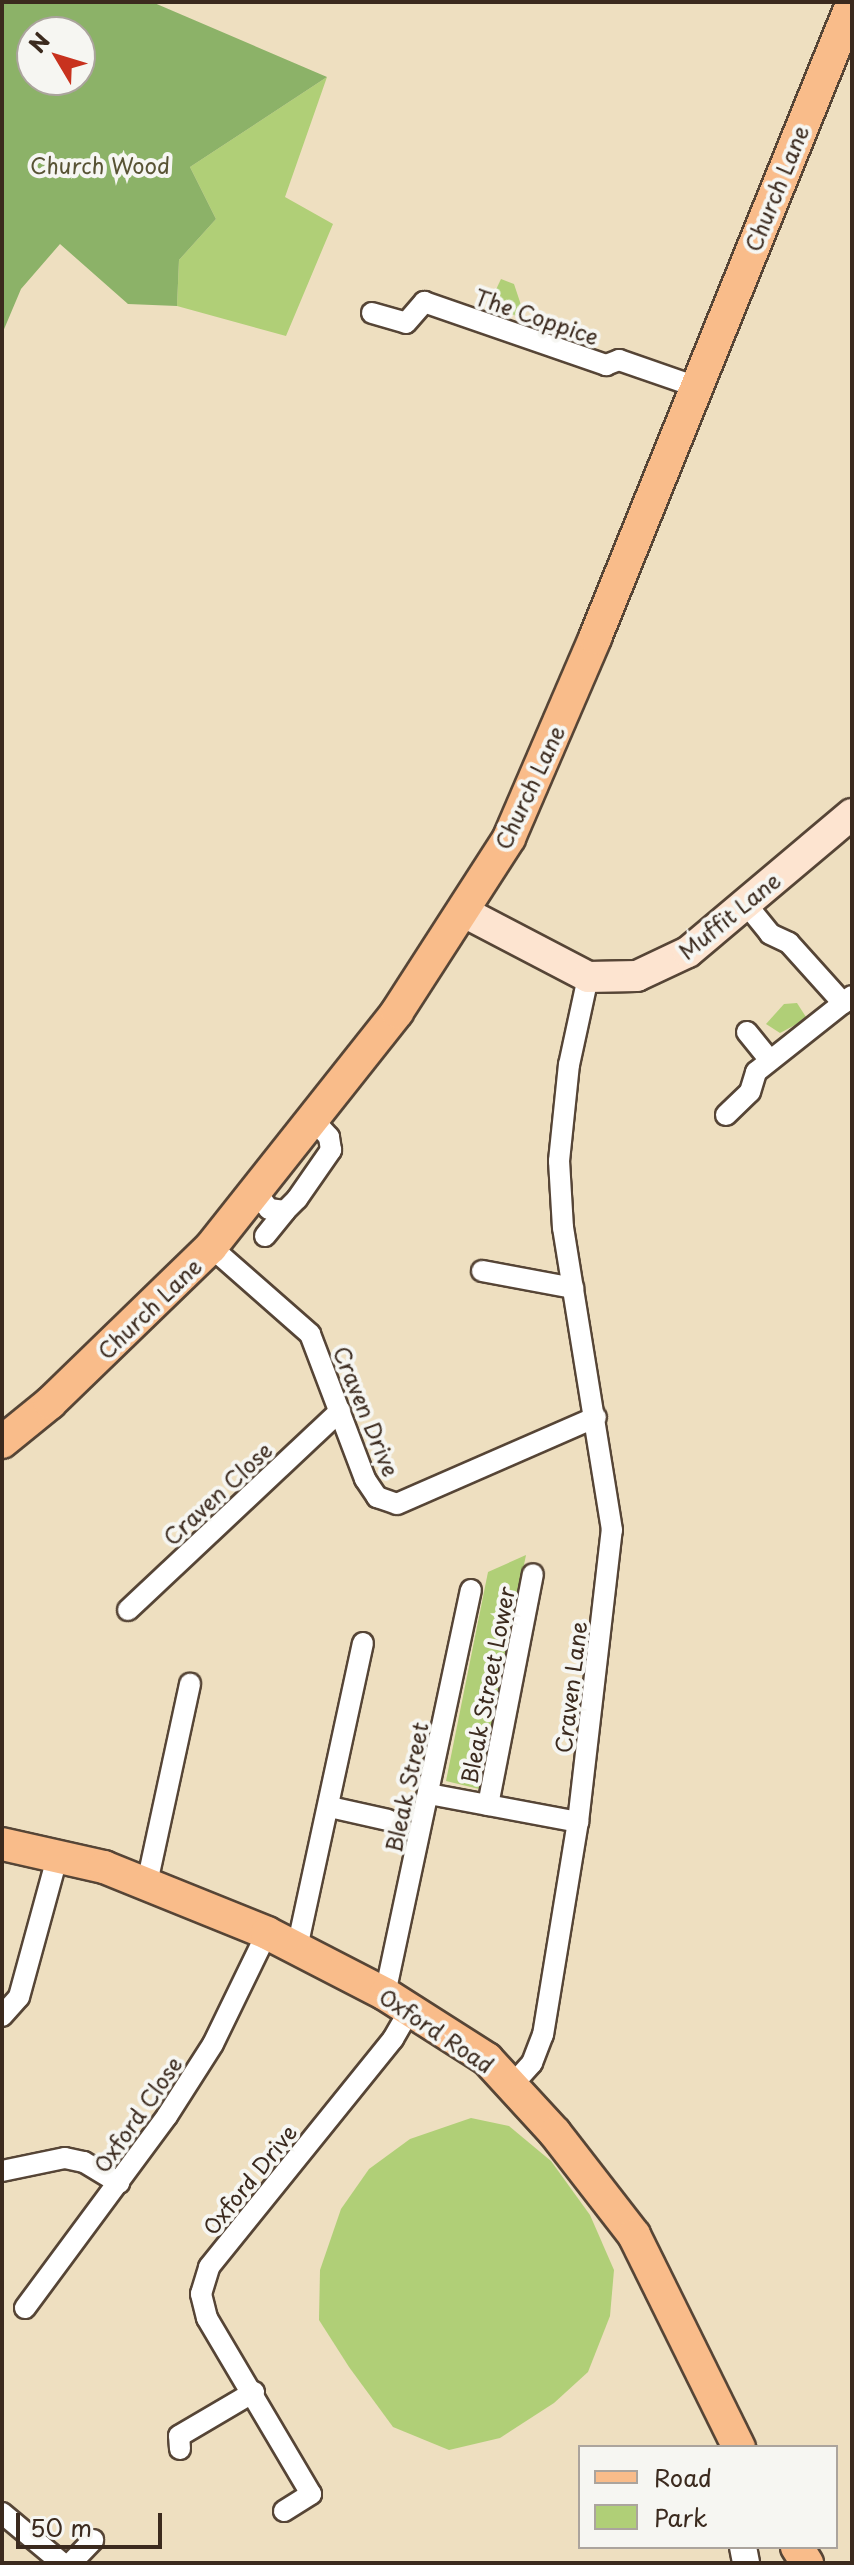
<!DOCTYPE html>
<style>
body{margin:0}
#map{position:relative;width:854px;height:2565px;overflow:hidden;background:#eedfc0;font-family:"Playpen Sans",sans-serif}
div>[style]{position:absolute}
.green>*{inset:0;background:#b0cf77}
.forest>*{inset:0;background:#8cb268}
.roads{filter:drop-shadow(2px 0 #564536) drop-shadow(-2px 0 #564536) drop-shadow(0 2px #564536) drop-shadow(0 -2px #564536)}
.minor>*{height:20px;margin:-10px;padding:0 10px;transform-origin:10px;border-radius:10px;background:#fff}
.tertiary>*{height:26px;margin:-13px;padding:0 13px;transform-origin:13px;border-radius:13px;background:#fff}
.secondary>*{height:30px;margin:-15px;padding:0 15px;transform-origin:15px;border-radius:15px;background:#fde4d0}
.primary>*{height:32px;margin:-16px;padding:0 16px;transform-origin:16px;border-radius:16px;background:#f9bc8a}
span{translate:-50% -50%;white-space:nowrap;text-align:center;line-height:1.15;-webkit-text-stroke:8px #f6f6f2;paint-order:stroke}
.park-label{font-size:22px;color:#585334}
.street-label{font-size:22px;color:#3b2a1e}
.frame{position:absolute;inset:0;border:4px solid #3b2a1e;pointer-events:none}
.legend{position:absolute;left:578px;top:2445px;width:260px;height:104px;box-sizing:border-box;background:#f6f6f2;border:2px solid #aba49d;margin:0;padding:10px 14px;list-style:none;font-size:24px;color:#3b2a1e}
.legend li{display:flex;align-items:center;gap:16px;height:40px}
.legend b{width:40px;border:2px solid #aba49d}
.north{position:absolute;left:16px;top:16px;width:80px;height:80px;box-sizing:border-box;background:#f6f6f2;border:2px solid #aba49d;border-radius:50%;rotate:308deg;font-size:22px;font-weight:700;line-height:32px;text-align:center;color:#3b2a1e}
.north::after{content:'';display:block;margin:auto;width:28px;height:36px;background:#c8321e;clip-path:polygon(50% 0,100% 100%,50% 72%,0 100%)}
.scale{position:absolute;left:16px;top:2513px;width:146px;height:36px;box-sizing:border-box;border:4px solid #3b2a1e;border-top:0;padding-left:10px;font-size:24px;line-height:28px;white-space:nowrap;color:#3b2a1e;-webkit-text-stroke:6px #f6f6f2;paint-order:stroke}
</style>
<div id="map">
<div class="green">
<i style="clip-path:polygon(327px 77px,285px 197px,333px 224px,286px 336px,177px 306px,179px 260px,216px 219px,190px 167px)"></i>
<i style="clip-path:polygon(501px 279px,514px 284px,521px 305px,518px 316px,497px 312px,493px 296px)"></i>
<i style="clip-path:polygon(797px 1003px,806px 1017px,795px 1025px,780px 1033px,766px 1024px,784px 1004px)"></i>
<i style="clip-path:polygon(526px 1555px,479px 1789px,446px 1781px,488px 1572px)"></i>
<i style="clip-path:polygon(471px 2118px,509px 2126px,551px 2161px,590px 2215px,614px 2270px,610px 2316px,588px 2372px,554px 2403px,500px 2438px,449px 2450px,393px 2427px,349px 2367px,319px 2320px,320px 2270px,341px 2209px,369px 2169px,410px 2139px)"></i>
</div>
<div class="forest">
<i style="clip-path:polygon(evenodd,2px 2px,152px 2px,327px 77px,190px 167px,216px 219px,179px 260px,177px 306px,128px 304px,60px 244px,21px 289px,2px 334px,2px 2px,32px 32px,80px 32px,80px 80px,32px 80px,32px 32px)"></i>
</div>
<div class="roads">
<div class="minor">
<i style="left:372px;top:313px;width:35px;rotate:16deg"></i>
<i style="left:406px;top:323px;width:28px;rotate:-49deg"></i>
<i style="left:424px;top:302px;width:193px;rotate:19.1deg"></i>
<i style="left:606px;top:365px;width:14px;rotate:-21deg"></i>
<i style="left:619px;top:360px;width:79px;rotate:19.1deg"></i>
<i style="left:746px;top:904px;width:38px;rotate:51deg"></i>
<i style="left:770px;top:934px;width:21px;rotate:25deg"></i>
<i style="left:789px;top:943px;width:81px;rotate:48deg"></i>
<i style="left:747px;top:1032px;width:36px;rotate:51deg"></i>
<i style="left:726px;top:1115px;width:33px;rotate:-44deg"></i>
<i style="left:750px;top:1092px;width:21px;rotate:-73deg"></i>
<i style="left:756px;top:1072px;width:122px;rotate:-38.4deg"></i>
<i style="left:256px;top:1192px;width:21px;rotate:53deg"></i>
<i style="left:269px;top:1209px;width:16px;rotate:7deg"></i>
<i style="left:285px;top:1211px;width:17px;rotate:-45deg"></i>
<i style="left:297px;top:1199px;width:60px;rotate:-55.2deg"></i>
<i style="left:331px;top:1150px;width:13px;rotate:-99deg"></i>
<i style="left:329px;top:1137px;width:22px;rotate:-133deg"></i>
<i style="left:265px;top:1236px;width:32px;rotate:-51deg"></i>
<i style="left:211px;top:1247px;width:132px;rotate:41.3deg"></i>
<i style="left:310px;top:1334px;width:155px;rotate:69.2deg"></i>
<i style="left:365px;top:1479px;width:22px;rotate:56deg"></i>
<i style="left:377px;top:1497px;width:21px;rotate:19deg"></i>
<i style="left:397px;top:1504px;width:217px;rotate:-23.6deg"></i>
<i style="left:482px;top:1271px;width:93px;rotate:10.6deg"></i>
<i style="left:128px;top:1610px;width:291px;rotate:-43.2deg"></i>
<i style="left:429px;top:1794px;width:152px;rotate:10.6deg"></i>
<i style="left:488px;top:1805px;width:235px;rotate:-79deg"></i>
<i style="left:330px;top:1807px;width:59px;rotate:12.6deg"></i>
<i style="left:147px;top:1883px;width:204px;rotate:-77.8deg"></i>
<i style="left:297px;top:1948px;width:312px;rotate:-77.8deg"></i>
<i style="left:385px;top:1994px;width:413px;rotate:-78deg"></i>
<i style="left:2px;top:2016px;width:25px;rotate:-48deg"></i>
<i style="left:19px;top:1997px;width:148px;rotate:-74.7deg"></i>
<i style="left:514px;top:2083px;width:27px;rotate:-48deg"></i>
<i style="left:532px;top:2063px;width:30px;rotate:-69deg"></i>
<i style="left:543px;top:2035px;width:216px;rotate:-80.7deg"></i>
<i style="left:578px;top:1822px;width:294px;rotate:-83.4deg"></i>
<i style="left:612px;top:1530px;width:306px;rotate:-99.2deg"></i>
<i style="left:563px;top:1228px;width:67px;rotate:-93.4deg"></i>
<i style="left:559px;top:1161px;width:97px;rotate:-84.1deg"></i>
<i style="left:569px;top:1065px;width:90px;rotate:-77.8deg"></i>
<i style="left:2px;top:2171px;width:64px;rotate:-11.7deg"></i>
<i style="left:65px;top:2158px;width:19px;rotate:12deg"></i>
<i style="left:84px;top:2162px;width:41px;rotate:31deg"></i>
<i style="left:25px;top:2308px;width:239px;rotate:-53.5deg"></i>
<i style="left:167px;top:2116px;width:85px;rotate:-57.4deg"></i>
<i style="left:213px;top:2044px;width:123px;rotate:-64.1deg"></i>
<i style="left:180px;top:2449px;width:13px;rotate:-94deg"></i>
<i style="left:179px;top:2436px;width:87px;rotate:-30.4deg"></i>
<i style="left:284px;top:2511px;width:32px;rotate:-32deg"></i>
<i style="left:311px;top:2494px;width:204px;rotate:-120.6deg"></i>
<i style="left:207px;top:2318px;width:25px;rotate:-104deg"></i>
<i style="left:201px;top:2294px;width:28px;rotate:-73deg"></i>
<i style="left:209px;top:2267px;width:293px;rotate:-51.1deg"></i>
<i style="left:393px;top:2039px;width:34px;rotate:-60deg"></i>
<i style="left:2px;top:2513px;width:78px;rotate:39.8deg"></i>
<i style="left:71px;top:2563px;width:32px;rotate:-46deg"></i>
</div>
<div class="tertiary">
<i style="left:743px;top:2547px;width:16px;rotate:79deg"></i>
</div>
<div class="secondary">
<i style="left:462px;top:911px;width:142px;rotate:27.6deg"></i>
<i style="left:588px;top:977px;width:49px;rotate:-1.2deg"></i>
<i style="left:637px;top:976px;width:56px;rotate:-25.2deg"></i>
<i style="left:688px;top:952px;width:214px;rotate:-40.1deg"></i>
</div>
<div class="primary">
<i style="left:2px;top:1442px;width:62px;rotate:-39.1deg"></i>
<i style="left:50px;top:1403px;width:224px;rotate:-44.1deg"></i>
<i style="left:211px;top:1247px;width:300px;rotate:-51.6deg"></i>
<i style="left:397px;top:1012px;width:207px;rotate:-57.2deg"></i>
<i style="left:509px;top:838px;width:218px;rotate:-66.7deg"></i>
<i style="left:595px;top:638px;width:684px;rotate:-67.93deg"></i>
<i style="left:2px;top:1844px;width:105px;rotate:12.7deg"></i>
<i style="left:104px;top:1867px;width:176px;rotate:22deg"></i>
<i style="left:267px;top:1933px;width:133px;rotate:27.3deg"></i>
<i style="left:385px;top:1994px;width:121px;rotate:32.5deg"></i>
<i style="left:487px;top:2059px;width:100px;rotate:47.4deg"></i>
<i style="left:555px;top:2133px;width:129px;rotate:52.2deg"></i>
<i style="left:634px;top:2235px;width:237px;rotate:63.7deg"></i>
<i style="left:797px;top:2547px;width:19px;rotate:58deg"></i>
</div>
</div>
<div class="park-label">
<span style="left:100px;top:165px">Church Wood</span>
</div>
<div class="street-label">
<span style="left:776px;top:188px;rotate:-68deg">Church Lane</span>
<span style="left:537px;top:316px;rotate:19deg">The Coppice</span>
<span style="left:529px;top:787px;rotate:-65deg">Church Lane</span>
<span style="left:729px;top:915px;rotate:-39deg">Muffit Lane</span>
<span style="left:149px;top:1308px;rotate:-44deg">Church Lane</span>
<span style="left:367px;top:1411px;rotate:68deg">Craven Drive</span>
<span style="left:217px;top:1493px;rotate:-43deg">Craven Close</span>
<span style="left:487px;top:1685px;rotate:-79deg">Bleak Street Lower</span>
<span style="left:570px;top:1687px;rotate:-83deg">Craven Lane</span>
<span style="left:406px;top:1787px;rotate:-78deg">Bleak Street</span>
<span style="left:437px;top:2030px;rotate:34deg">Oxford Road</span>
<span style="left:137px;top:2114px;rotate:-55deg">Oxford Close</span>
<span style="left:249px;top:2179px;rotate:-51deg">Oxford Drive</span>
</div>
<div class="frame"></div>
<ul class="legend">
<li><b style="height:10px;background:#f9bc8a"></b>Road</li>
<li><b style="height:22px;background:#b0cf77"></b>Park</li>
</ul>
<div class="north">N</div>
<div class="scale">50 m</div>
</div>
